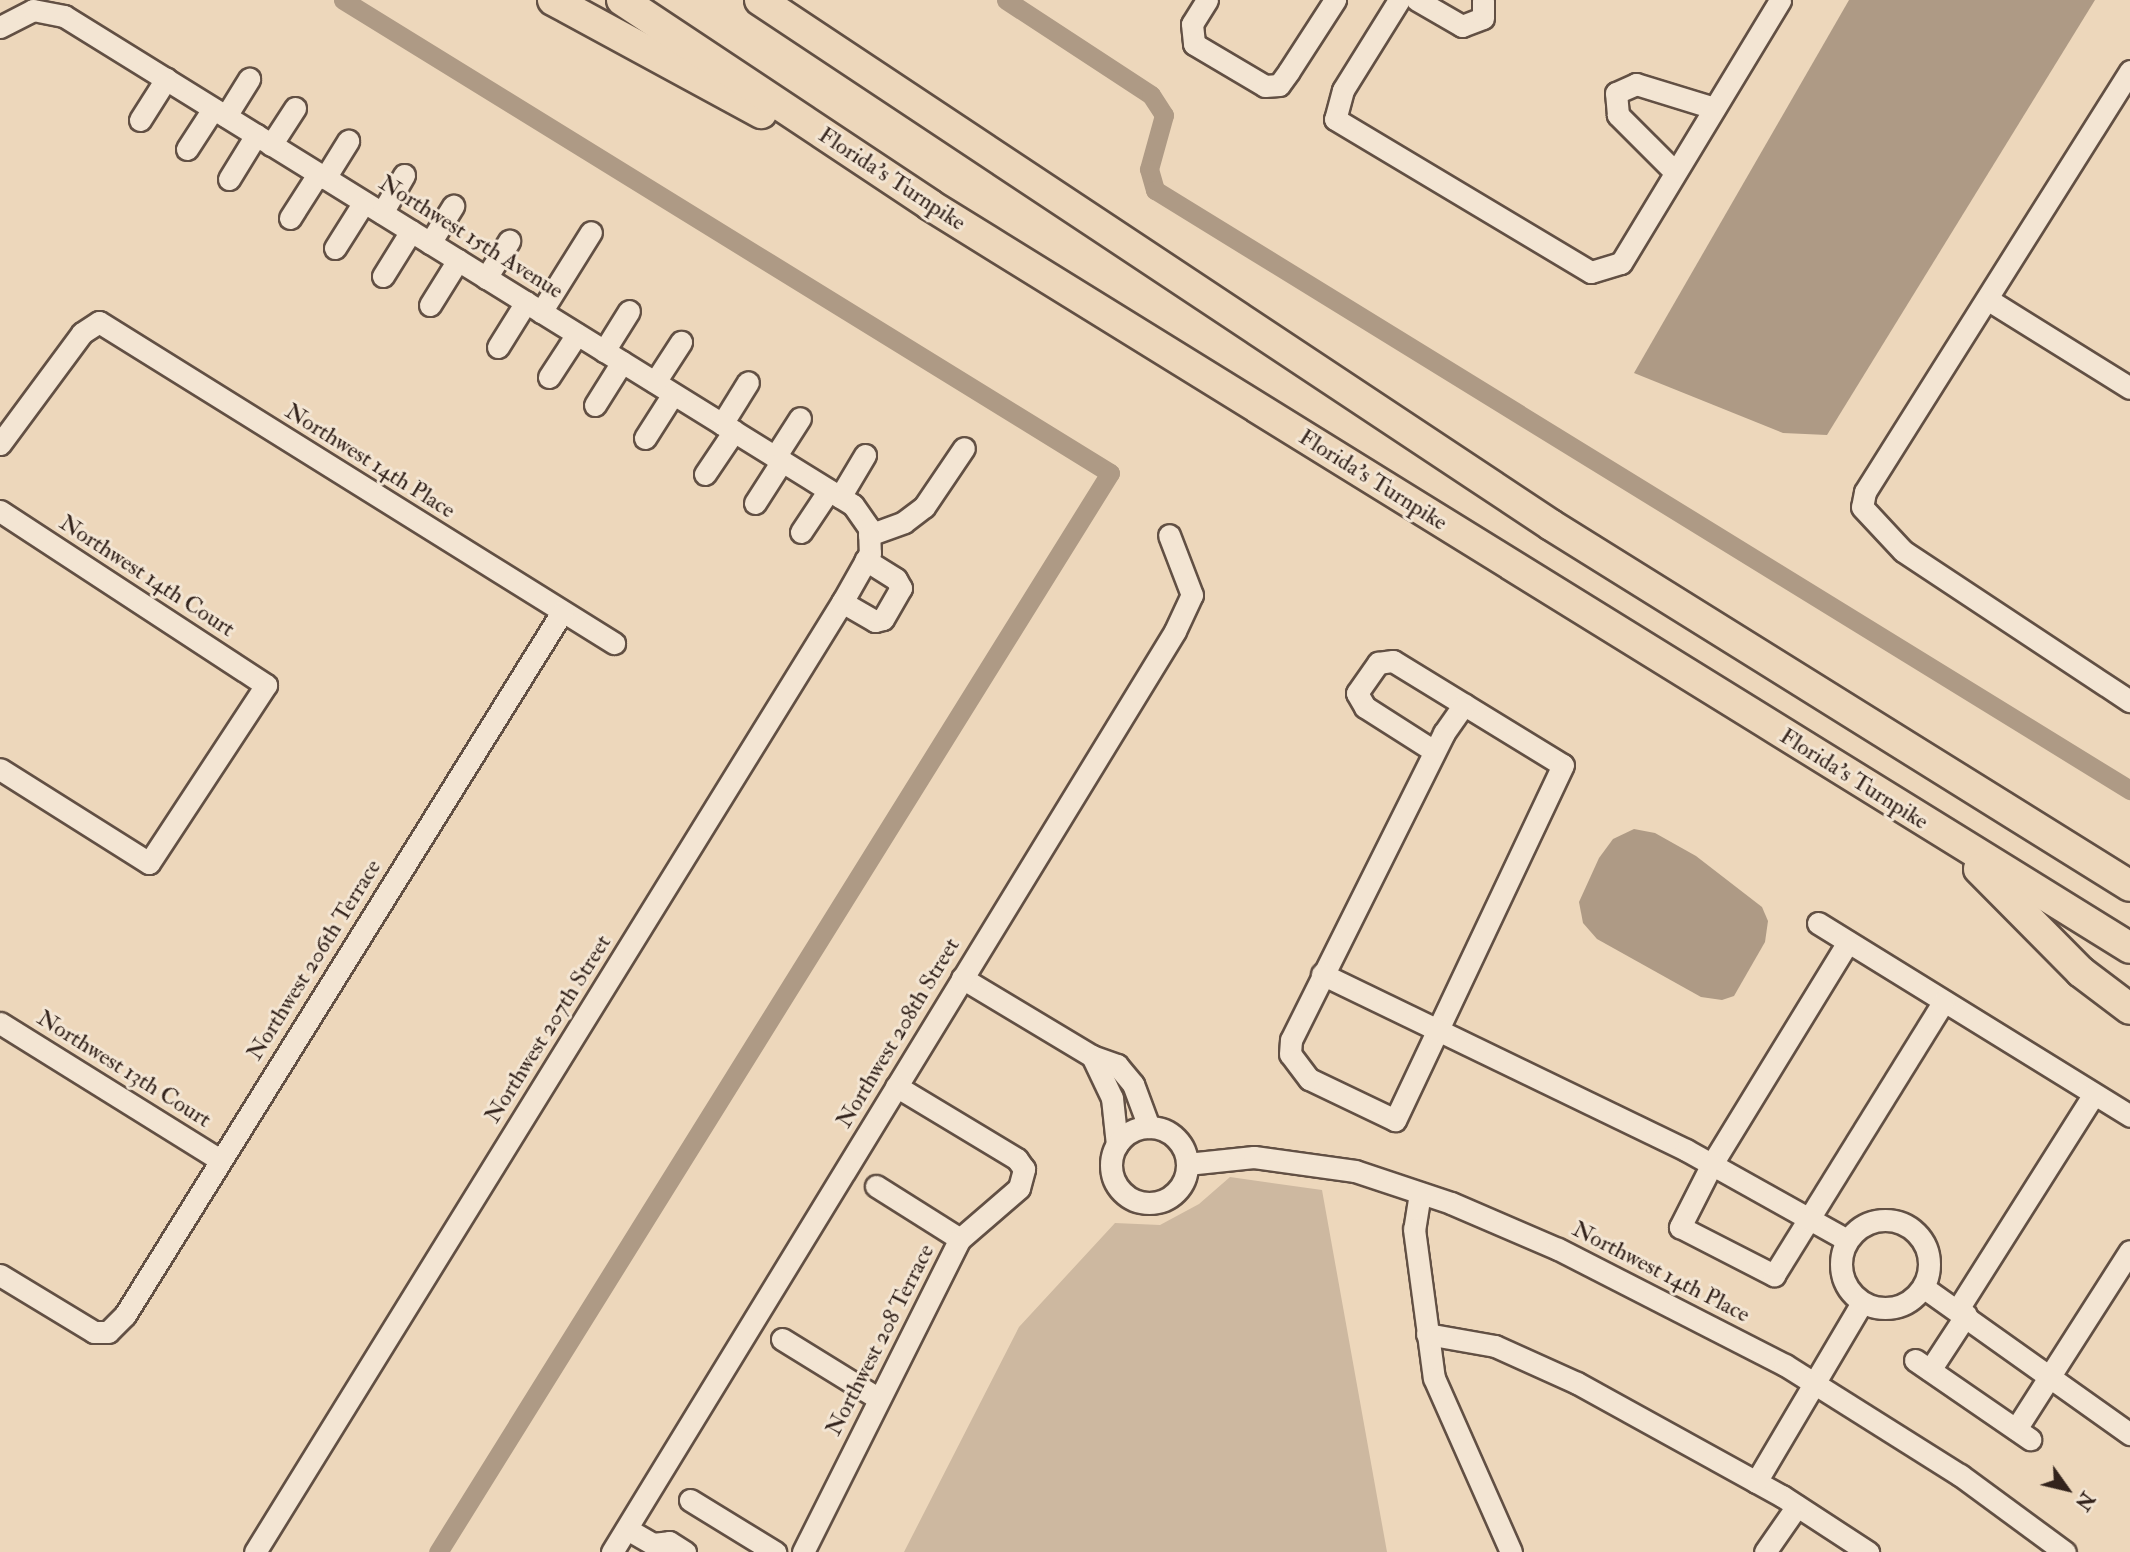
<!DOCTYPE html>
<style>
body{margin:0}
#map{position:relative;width:2130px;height:1552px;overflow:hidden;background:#edd7bb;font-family:"IM FELL Double Pica",serif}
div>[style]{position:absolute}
.green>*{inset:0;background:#cdb8a0}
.water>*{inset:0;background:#ae9a85}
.canal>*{height:19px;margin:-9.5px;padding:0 9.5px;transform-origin:9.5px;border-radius:9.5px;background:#ae9a85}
.roads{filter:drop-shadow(2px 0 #625044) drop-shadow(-2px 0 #625044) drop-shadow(0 2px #625044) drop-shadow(0 -2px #625044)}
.minor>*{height:21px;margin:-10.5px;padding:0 10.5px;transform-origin:10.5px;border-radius:10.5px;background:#f3e5d3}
.minor>.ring{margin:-10.5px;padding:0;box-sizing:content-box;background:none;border:21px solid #f3e5d3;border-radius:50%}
.highway>*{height:30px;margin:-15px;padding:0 15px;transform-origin:15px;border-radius:15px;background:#edd7bb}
span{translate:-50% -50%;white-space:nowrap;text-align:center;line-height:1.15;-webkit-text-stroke:6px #f3e5d3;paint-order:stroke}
.street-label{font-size:23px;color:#33231c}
.north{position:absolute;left:2032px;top:1454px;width:70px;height:70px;-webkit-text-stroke:5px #f3e5d3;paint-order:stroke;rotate:124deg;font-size:19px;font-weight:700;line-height:28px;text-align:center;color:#33231c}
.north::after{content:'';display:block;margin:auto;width:24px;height:32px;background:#33231c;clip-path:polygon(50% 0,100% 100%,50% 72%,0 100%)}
</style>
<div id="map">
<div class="green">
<i style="clip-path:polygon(1230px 1177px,1322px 1190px,1387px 1552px,904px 1552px,1019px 1327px,1115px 1223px,1160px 1225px,1199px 1204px)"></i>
</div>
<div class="water">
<i style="clip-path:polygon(1849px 0,2095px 0,1827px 435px,1783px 433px,1634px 373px)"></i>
<i style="clip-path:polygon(1634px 829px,1655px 833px,1696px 856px,1762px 907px,1768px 921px,1765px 942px,1734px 996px,1722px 1000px,1701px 997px,1597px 939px,1583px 923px,1579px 902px,1599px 858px,1613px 839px)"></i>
</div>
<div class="canal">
<i style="left:343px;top:0;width:901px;rotate:31.66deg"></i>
<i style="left:1110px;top:473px;width:1271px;rotate:121.91deg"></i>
<i style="left:1006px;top:0;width:173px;rotate:33.2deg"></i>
<i style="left:1151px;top:95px;width:24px;rotate:57deg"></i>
<i style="left:1164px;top:115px;width:56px;rotate:105.5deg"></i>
<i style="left:1149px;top:169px;width:22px;rotate:74deg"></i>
<i style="left:1155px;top:190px;width:1145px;rotate:31.61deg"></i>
</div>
<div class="roads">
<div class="minor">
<i style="left:1207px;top:0;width:28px;rotate:122deg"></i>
<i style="left:1192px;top:24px;width:20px;rotate:84deg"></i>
<i style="left:1194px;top:44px;width:82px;rotate:30.6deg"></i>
<i style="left:1265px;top:86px;width:14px;rotate:-4deg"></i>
<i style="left:1279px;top:85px;width:17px;rotate:-54deg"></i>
<i style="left:1289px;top:71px;width:85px;rotate:-57.1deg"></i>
<i style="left:1399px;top:0;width:106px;rotate:121.9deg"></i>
<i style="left:1343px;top:90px;width:30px;rotate:105deg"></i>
<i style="left:1335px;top:119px;width:298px;rotate:30.9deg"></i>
<i style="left:1591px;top:272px;width:31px;rotate:-17deg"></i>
<i style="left:1621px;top:263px;width:307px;rotate:-58.8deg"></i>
<i style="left:1417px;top:0;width:52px;rotate:30deg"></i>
<i style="left:1462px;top:26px;width:22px;rotate:-21deg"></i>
<i style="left:1483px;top:18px;width:18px;rotate:-90deg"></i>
<i style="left:0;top:27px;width:37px;rotate:-27deg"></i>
<i style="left:33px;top:10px;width:32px;rotate:11deg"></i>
<i style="left:64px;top:16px;width:928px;rotate:31.79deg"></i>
<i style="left:853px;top:505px;width:28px;rotate:55deg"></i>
<i style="left:869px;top:528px;width:25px;rotate:88deg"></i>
<i style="left:870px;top:553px;width:53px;rotate:119.5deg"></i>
<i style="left:844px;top:599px;width:1120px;rotate:121.72deg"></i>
<i style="left:2130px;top:71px;width:497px;rotate:122.2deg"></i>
<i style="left:1865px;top:492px;width:15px;rotate:101deg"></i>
<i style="left:1862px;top:507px;width:60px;rotate:47deg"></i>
<i style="left:1903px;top:551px;width:272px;rotate:33.5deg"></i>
<i style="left:226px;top:116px;width:44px;rotate:-58.1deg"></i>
<i style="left:140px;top:120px;width:49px;rotate:-57.6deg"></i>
<i style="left:271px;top:145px;width:44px;rotate:-57deg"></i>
<i style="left:187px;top:149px;width:48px;rotate:-57deg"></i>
<i style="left:1675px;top:172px;width:81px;rotate:-135deg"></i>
<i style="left:1618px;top:115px;width:22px;rotate:-95deg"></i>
<i style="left:1616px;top:93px;width:22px;rotate:-24deg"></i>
<i style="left:1636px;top:84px;width:82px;rotate:17.1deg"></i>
<i style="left:325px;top:178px;width:44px;rotate:-58.1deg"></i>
<i style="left:229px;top:179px;width:52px;rotate:-58.5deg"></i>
<i style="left:382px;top:213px;width:44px;rotate:-59.9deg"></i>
<i style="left:290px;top:218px;width:52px;rotate:-57.5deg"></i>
<i style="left:430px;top:243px;width:44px;rotate:-58.1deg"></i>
<i style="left:335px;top:248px;width:54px;rotate:-57.8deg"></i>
<i style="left:383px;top:276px;width:53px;rotate:-58.1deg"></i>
<i style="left:486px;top:278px;width:44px;rotate:-58.1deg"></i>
<i style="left:1987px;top:299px;width:168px;rotate:31.9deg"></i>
<i style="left:430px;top:305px;width:53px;rotate:-58.1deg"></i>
<i style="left:541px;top:312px;width:94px;rotate:-58deg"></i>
<i style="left:498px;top:347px;width:53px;rotate:-58.1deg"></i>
<i style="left:604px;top:351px;width:47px;rotate:-58deg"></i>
<i style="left:549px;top:377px;width:51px;rotate:-56.9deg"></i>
<i style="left:655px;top:382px;width:48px;rotate:-57deg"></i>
<i style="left:595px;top:405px;width:51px;rotate:-57.9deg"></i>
<i style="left:722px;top:424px;width:49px;rotate:-58.2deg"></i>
<i style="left:645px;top:438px;width:52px;rotate:-57.5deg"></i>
<i style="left:0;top:444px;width:138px;rotate:-53.5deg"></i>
<i style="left:82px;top:333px;width:20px;rotate:-33deg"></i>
<i style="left:99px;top:322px;width:607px;rotate:31.94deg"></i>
<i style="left:775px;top:457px;width:46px;rotate:-57.3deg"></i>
<i style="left:705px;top:474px;width:52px;rotate:-56deg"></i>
<i style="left:840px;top:497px;width:49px;rotate:-59.2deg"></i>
<i style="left:755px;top:503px;width:50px;rotate:-57.3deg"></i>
<i style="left:0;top:511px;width:318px;rotate:33.2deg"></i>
<i style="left:266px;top:685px;width:213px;rotate:123.3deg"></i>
<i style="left:149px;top:863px;width:176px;rotate:-147.8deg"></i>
<i style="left:801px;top:532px;width:50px;rotate:-56.3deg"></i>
<i style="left:869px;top:535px;width:37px;rotate:-20deg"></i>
<i style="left:904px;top:522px;width:25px;rotate:-37deg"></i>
<i style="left:924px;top:507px;width:71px;rotate:-55.9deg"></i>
<i style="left:842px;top:602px;width:38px;rotate:30deg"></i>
<i style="left:875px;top:621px;width:8px;rotate:-14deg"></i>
<i style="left:883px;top:619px;width:36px;rotate:-60deg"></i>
<i style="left:901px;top:588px;width:10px;rotate:-119deg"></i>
<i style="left:896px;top:579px;width:36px;rotate:-148deg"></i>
<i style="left:1434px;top:751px;width:82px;rotate:-147.5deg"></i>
<i style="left:1365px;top:707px;width:16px;rotate:-120deg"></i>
<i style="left:1357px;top:693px;width:37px;rotate:-55deg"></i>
<i style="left:1378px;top:663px;width:15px;rotate:-8deg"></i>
<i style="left:1393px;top:661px;width:199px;rotate:31.5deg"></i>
<i style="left:1563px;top:765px;width:393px;rotate:115.3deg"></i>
<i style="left:1395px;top:1120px;width:95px;rotate:-154.5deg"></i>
<i style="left:1309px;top:1079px;width:31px;rotate:-127deg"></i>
<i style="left:1290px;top:1054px;width:14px;rotate:-86deg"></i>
<i style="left:1291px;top:1040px;width:343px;rotate:-63.5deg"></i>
<i style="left:1444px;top:733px;width:35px;rotate:-55deg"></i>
<i style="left:1818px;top:923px;width:367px;rotate:31.7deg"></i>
<i style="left:1848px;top:942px;width:260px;rotate:121.5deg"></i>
<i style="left:1712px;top:1164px;width:71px;rotate:116.9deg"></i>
<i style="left:1680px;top:1227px;width:106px;rotate:27.1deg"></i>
<i style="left:1774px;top:1275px;width:322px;rotate:-58.2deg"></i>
<i style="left:1322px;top:974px;width:404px;rotate:25.8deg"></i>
<i style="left:1686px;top:1150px;width:184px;rotate:29.2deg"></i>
<i style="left:962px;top:978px;width:152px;rotate:31deg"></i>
<i style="left:1092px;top:1056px;width:27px;rotate:20deg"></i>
<i style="left:1117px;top:1065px;width:25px;rotate:50deg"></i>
<i style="left:1133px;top:1084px;width:46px;rotate:69.6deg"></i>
<i style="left:0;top:1023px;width:259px;rotate:31.9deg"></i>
<i style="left:1092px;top:1056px;width:47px;rotate:64.5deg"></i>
<i style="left:1112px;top:1098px;width:47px;rotate:83.9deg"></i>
<i class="ring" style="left:1111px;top:1127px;width:55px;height:55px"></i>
<i style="left:1187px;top:1164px;width:67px;rotate:-6deg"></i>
<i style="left:1254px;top:1157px;width:102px;rotate:7.9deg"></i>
<i style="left:1355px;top:1171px;width:101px;rotate:18.4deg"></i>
<i style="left:1451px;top:1203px;width:116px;rotate:23.3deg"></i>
<i style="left:1558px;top:1249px;width:255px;rotate:27.1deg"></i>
<i style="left:1785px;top:1365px;width:207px;rotate:32.2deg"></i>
<i style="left:1960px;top:1475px;width:130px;rotate:36.3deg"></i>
<i style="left:876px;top:1186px;width:99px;rotate:32.2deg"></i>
<i style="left:1420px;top:1193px;width:36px;rotate:99deg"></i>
<i style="left:1414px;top:1229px;width:150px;rotate:82.4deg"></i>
<i style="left:1434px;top:1378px;width:190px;rotate:66.1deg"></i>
<i class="ring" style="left:1841px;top:1220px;width:67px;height:67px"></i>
<i style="left:0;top:1275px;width:110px;rotate:31.2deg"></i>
<i style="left:94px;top:1332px;width:14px"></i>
<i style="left:108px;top:1332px;width:24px;rotate:-45deg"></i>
<i style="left:125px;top:1315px;width:828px;rotate:-58.13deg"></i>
<i style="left:1923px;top:1287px;width:254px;rotate:35.4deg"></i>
<i style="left:1958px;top:1309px;width:254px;rotate:-57.7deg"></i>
<i style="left:1427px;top:1334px;width:69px;rotate:10deg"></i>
<i style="left:1495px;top:1346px;width:90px;rotate:24.3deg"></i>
<i style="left:1577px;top:1383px;width:234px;rotate:28.9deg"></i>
<i style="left:1782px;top:1496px;width:103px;rotate:33.1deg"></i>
<i style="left:782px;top:1339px;width:114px;rotate:31.7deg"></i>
<i style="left:1915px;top:1360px;width:140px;rotate:34.5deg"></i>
<i style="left:1930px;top:1370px;width:66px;rotate:-56.8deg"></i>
<i style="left:2016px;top:1429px;width:211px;rotate:-57.4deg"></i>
<i style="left:1756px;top:1482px;width:208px;rotate:-59.4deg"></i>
<i style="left:690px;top:1500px;width:100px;rotate:31.5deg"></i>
<i style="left:627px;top:1529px;width:30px;rotate:30deg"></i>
<i style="left:653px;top:1544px;width:16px;rotate:-7deg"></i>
<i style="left:669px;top:1542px;width:19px;rotate:32deg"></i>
<i style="left:612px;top:1552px;width:1079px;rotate:-58.56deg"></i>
<i style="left:1175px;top:631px;width:40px;rotate:-65deg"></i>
<i style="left:1192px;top:595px;width:64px;rotate:-111deg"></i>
<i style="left:803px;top:1552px;width:350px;rotate:-63.4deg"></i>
<i style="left:960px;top:1239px;width:78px;rotate:-40.8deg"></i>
<i style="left:1019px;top:1188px;width:20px;rotate:-75deg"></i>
<i style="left:1024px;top:1169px;width:12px;rotate:-125deg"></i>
<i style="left:1017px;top:1159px;width:141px;rotate:-148.9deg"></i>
<i style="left:1765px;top:1552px;width:56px;rotate:-55.2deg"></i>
</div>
<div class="highway">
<i style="left:553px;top:0;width:237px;rotate:28.5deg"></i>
<i style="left:622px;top:0;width:370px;rotate:33.6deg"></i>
<i style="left:930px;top:205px;width:1411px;rotate:31.76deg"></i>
<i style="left:760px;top:0;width:949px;rotate:33.57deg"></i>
<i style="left:1551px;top:525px;width:682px;rotate:31.94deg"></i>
<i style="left:1979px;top:869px;width:145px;rotate:45.3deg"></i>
<i style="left:2081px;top:972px;width:61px;rotate:37.1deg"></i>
</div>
</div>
<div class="street-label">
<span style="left:892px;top:179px;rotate:33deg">Florida's Turnpike</span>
<span style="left:471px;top:237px;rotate:32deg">Northwest 15th Avenue</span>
<span style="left:370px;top:461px;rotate:32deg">Northwest 14th Place</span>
<span style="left:1373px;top:480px;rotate:32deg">Florida's Turnpike</span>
<span style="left:147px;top:576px;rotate:33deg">Northwest 14th Court</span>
<span style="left:1854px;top:779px;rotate:32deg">Florida's Turnpike</span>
<span style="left:314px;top:960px;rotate:-58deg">Northwest 206th Terrace</span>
<span style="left:548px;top:1029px;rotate:-58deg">Northwest 207th Street</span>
<span style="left:898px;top:1033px;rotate:-59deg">Northwest 208th Street</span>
<span style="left:124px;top:1069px;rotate:32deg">Northwest 13th Court</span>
<span style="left:1661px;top:1272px;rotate:27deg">Northwest 14th Place</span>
<span style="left:880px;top:1340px;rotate:-63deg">Northwest 208 Terrace</span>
</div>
<div class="north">N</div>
</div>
